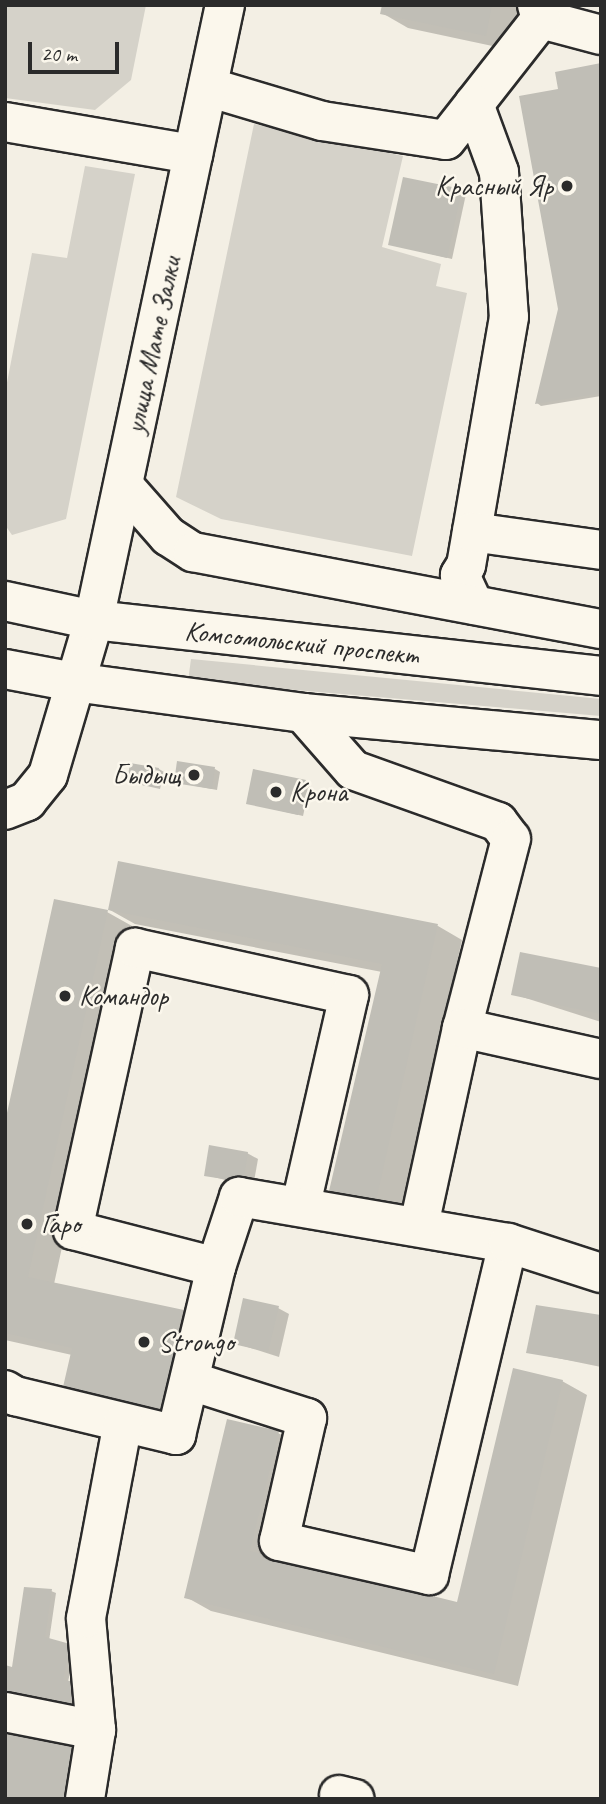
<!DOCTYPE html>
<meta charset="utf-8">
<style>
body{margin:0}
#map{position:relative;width:606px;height:1804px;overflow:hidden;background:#f3efe4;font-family:Caveat,sans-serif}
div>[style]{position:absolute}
.green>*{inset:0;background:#d5d2c9}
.shadow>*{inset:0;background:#0003}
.building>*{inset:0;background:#c0beb6}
.roads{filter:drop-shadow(2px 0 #2b2b2b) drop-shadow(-2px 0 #2b2b2b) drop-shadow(0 2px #2b2b2b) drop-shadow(0 -2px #2b2b2b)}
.minor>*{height:38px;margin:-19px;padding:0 19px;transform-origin:19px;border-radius:19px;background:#fbf7ec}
.major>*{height:38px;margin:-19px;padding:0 19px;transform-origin:19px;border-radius:19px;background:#fbf7ec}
.dots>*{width:19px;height:19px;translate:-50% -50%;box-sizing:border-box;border:4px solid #fbf7ec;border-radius:50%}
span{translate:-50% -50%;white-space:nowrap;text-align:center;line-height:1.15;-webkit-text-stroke:5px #fbf7ec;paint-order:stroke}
.poi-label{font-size:28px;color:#2b2b2b}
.right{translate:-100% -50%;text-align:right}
.left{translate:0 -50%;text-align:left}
.street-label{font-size:28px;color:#2b2b2b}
.frame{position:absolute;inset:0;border:7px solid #2b2b2b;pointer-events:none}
.scale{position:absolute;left:28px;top:42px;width:91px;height:32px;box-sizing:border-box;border:4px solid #2b2b2b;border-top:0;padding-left:9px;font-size:21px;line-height:24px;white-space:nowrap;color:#2b2b2b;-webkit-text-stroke:5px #fbf7ec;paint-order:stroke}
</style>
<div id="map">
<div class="green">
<i style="clip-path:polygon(5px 5px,146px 5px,131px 80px,95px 110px,5px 98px)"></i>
<i style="clip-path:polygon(254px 124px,403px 156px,382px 247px,441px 264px,436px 286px,467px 293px,412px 556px,221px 519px,176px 497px)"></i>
<i style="clip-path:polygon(85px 166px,135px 174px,66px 519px,12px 535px,5px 525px,5px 393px,32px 253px,67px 258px)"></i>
<i style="clip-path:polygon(191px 659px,601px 699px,601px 716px,188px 681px)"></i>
</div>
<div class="shadow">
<i style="clip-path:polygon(384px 5px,520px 5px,511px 50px,408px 28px,382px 13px)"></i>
<i style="clip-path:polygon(601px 65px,601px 396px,541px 406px,537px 403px,560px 309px,560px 91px)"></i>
<i style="clip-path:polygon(461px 191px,466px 194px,452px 259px,390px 244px)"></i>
<i style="clip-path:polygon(159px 769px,164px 772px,160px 789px,129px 782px)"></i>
<i style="clip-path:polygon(215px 769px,220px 772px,217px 790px,175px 782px)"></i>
<i style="clip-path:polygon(305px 782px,310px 784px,303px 816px,248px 803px)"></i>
<i style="clip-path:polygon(110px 910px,438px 926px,462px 940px,400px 1214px,356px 1204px,331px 1190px,382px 972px,135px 924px)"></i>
<i style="clip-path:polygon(107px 912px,132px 926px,54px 1284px,194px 1317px,172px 1413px,75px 1392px,65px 1386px,72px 1355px,5px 1340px,5px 1131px)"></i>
<i style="clip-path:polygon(601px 970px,601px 1022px,513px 994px)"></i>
<i style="clip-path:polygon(247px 1153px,258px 1159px,253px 1187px,206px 1175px)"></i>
<i style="clip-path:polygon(278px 1308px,289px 1314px,279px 1357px,235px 1343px)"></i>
<i style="clip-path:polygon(601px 1317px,601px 1367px,528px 1352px)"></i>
<i style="clip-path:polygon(562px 1381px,587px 1395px,518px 1686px,211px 1611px,186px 1597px,278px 1433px,303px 1447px,276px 1560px,458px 1604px)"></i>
<i style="clip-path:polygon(51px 1591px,56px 1593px,49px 1641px,75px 1649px,68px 1682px,13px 1669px)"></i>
</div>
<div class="building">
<i style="clip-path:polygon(382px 5px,492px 5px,486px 36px,380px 14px)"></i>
<i style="clip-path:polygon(601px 63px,601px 393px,535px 404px,558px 309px,519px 96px,558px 89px,555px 72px)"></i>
<i style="clip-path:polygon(403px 177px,462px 189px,447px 258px,388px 245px)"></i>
<i style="clip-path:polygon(177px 761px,215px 767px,212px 789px,174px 783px)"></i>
<i style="clip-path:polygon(130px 763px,159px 768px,156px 787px,127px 783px)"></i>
<i style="clip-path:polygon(253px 769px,306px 780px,298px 815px,246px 804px)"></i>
<i style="clip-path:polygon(118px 861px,438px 924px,376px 1201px,329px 1191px,382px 964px,108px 910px)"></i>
<i style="clip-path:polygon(54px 899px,108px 910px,28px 1277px,184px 1310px,162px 1409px,63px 1387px,72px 1348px,5px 1333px,5px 1122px)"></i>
<i style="clip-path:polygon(520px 952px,601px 968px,601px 1014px,511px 995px)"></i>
<i style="clip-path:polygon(209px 1145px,248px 1152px,243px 1182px,204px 1176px)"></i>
<i style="clip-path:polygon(243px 1298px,279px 1306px,268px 1352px,233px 1344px)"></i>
<i style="clip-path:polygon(536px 1305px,601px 1315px,598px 1365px,526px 1353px)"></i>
<i style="clip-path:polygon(513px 1368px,563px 1380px,494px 1674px,184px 1598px,227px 1419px,279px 1431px,250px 1551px,457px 1602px)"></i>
<i style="clip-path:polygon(24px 1587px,52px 1589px,45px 1637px,70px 1644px,63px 1680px,83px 1683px,78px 1710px,5px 1696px,5px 1665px,12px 1667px)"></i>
<i style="clip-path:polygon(5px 1729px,81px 1745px,73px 1799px,5px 1799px)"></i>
</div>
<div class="roads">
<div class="minor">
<i style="left:541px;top:19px;width:62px;rotate:14.9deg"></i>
<i style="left:208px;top:87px;width:119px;rotate:16.6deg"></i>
<i style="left:322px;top:121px;width:125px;rotate:8.7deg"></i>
<i style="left:446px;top:140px;width:154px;rotate:-51.9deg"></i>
<i style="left:541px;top:19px;width:15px;rotate:-106deg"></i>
<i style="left:474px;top:104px;width:72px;rotate:69.8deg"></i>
<i style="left:499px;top:172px;width:145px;rotate:86.1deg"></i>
<i style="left:509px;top:317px;width:252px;rotate:99.8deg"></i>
<i style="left:466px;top:565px;width:12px;rotate:121deg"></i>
<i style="left:460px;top:575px;width:33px;rotate:65deg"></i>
<i style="left:5px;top:122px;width:191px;rotate:9.7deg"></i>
<i style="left:472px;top:532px;width:130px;rotate:7.9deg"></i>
<i style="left:303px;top:713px;width:76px;rotate:48.7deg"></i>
<i style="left:353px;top:770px;width:154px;rotate:19.7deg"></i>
<i style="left:498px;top:822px;width:21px;rotate:53deg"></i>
<i style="left:511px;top:839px;width:195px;rotate:104.5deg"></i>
<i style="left:462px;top:1028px;width:203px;rotate:102.3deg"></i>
<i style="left:5px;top:810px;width:24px;rotate:-22deg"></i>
<i style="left:27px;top:801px;width:33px;rotate:-51deg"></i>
<i style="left:48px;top:775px;width:162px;rotate:-73.5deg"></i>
<i style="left:94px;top:620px;width:629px;rotate:-77.98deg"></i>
<i style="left:462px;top:1028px;width:142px;rotate:12.6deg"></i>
<i style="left:216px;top:1267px;width:148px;rotate:-165.5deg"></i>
<i style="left:73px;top:1230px;width:289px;rotate:-77.6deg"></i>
<i style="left:135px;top:948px;width:219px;rotate:12.4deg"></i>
<i style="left:349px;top:995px;width:214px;rotate:102.9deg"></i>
<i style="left:191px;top:1381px;width:122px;rotate:17.7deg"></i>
<i style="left:307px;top:1418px;width:126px;rotate:102.8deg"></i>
<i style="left:279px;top:1541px;width:154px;rotate:12.8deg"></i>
<i style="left:429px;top:1575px;width:341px;rotate:-76.6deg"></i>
<i style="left:5px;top:1390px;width:12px;rotate:31deg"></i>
<i style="left:15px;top:1396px;width:166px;rotate:13.6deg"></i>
<i style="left:176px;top:1435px;width:173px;rotate:-76.6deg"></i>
<i style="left:216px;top:1267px;width:74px;rotate:-71.8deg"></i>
<i style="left:239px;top:1197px;width:273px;rotate:9.7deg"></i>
<i style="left:508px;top:1243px;width:98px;rotate:17.9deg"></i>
<i style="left:5px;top:1712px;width:93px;rotate:11.2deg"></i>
<i style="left:339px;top:1795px;width:16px;rotate:14deg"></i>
<i style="left:85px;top:1799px;width:70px;rotate:-80.9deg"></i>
<i style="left:96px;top:1730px;width:112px;rotate:-95.1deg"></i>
<i style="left:86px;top:1618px;width:198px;rotate:-79.3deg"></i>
</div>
<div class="major">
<i style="left:124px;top:486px;width:67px;rotate:48.7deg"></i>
<i style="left:168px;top:536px;width:30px;rotate:33deg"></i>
<i style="left:193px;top:552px;width:415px;rotate:10.7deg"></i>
<i style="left:5px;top:601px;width:91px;rotate:12.1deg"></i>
<i style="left:94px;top:620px;width:510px;rotate:6.3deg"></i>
<i style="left:5px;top:669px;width:70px;rotate:10.7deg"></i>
<i style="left:74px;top:682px;width:231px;rotate:7.7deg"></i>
<i style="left:303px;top:713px;width:299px;rotate:5.2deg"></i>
</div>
</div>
<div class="dots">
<i style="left:567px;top:186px;background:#2b2b2b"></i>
<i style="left:194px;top:775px;background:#2b2b2b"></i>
<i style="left:276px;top:792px;background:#2b2b2b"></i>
<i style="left:65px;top:996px;background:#2b2b2b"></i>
<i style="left:27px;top:1224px;background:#2b2b2b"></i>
<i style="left:144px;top:1342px;background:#2b2b2b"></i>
</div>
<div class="poi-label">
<span class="right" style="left:553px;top:186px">Красный Яр</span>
<span class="right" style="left:180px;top:775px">Быдыщ</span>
<span class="left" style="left:290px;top:792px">Крона</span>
<span class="left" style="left:79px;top:996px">Командор</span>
<span class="left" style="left:41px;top:1224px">Гаро</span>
<span class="left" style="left:158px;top:1342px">Strongo</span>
</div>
<div class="street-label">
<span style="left:153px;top:345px;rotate:-78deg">улица Мате Залки</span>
<span style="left:302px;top:643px;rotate:6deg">Комсомольский проспект</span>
</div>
<div class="frame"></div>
<div class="scale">20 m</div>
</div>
